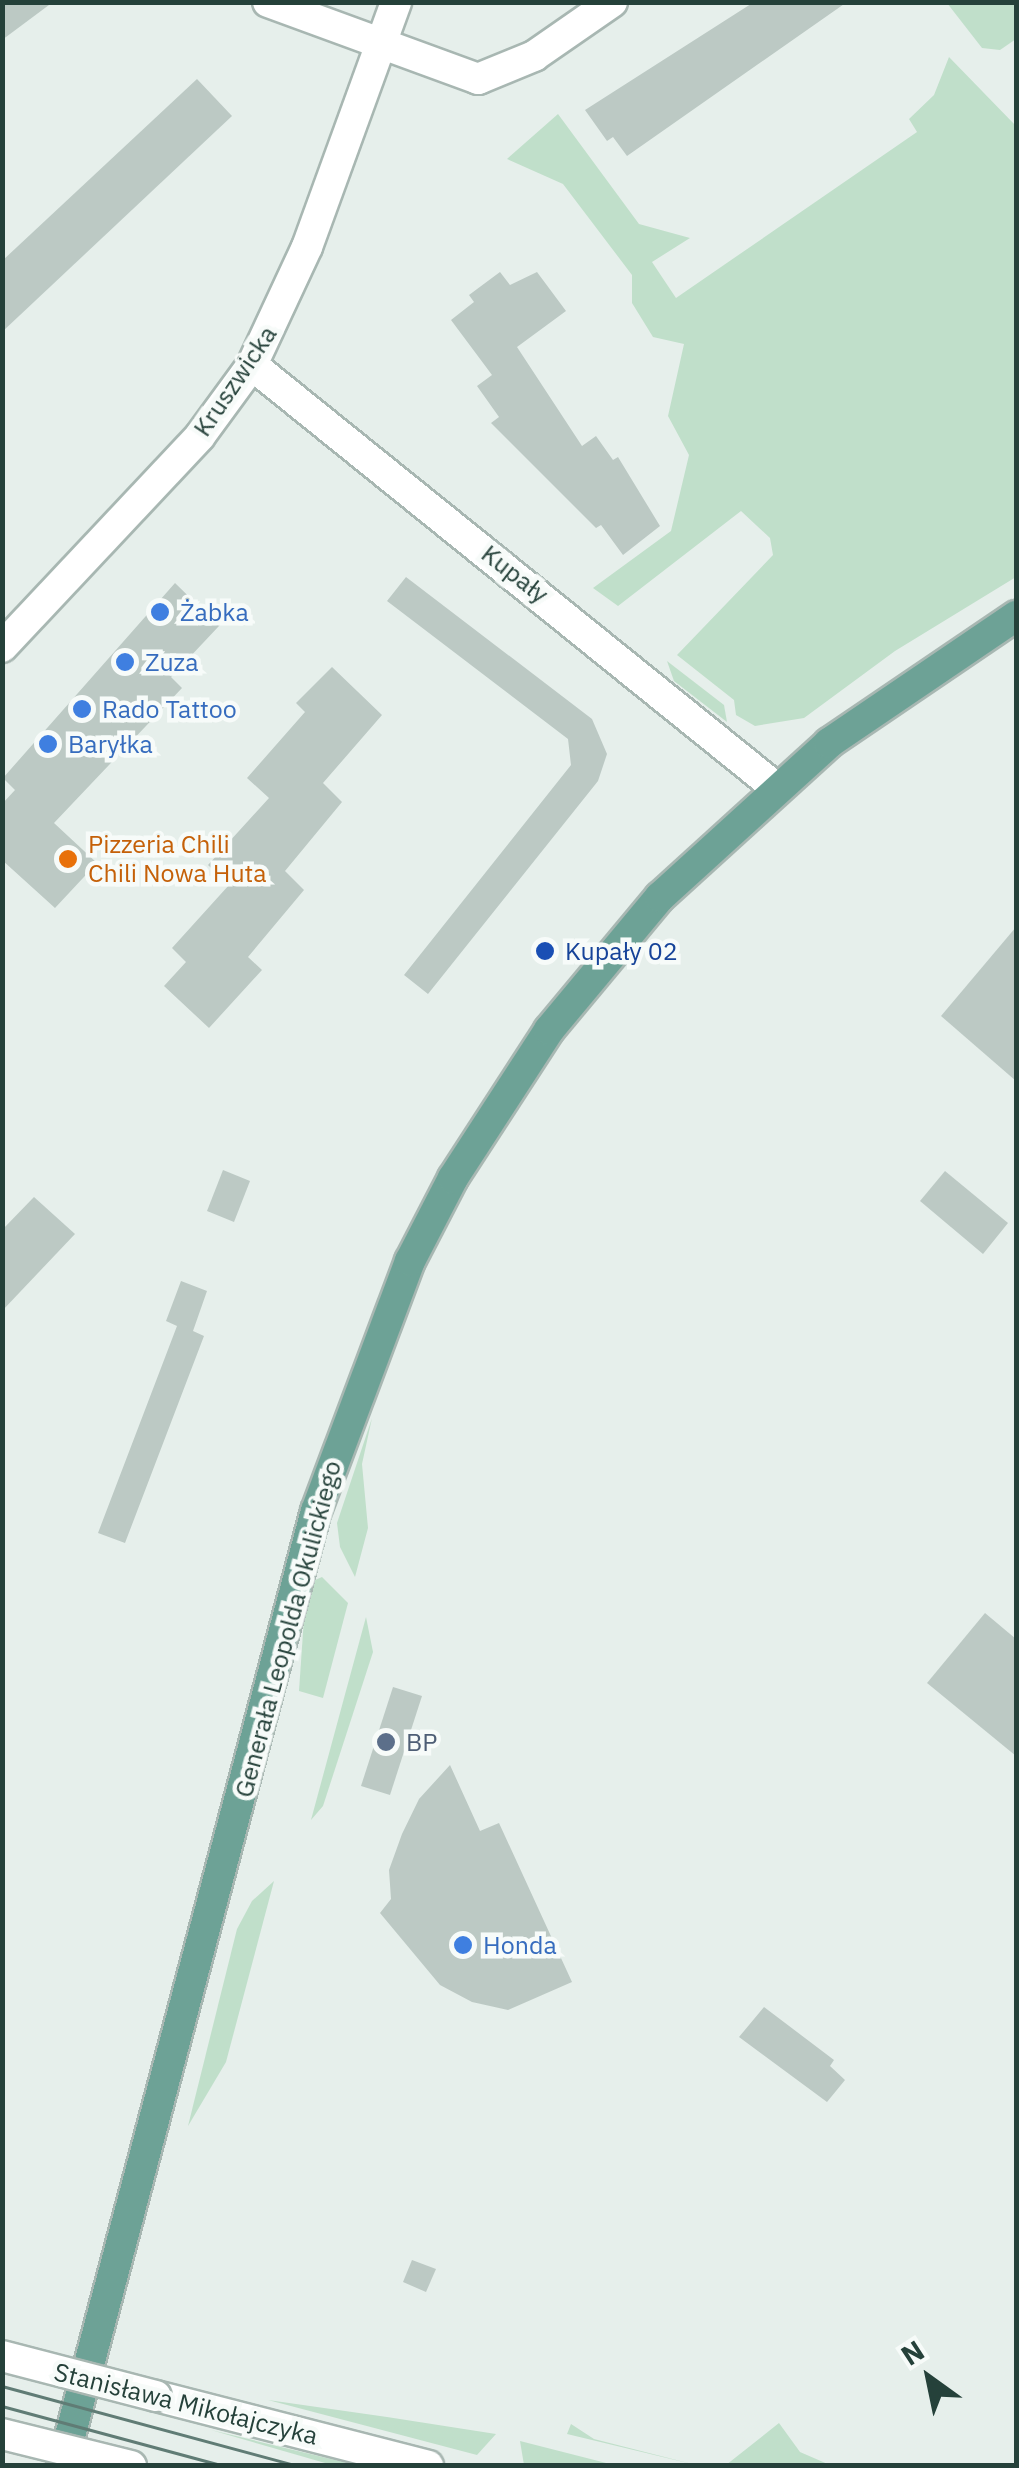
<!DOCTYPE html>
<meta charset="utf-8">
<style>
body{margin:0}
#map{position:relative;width:1019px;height:2468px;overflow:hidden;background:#e6efeb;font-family:"IBM Plex Sans",sans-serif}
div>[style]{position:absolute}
.green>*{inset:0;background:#c0dfca}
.building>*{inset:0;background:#bcc9c4}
.roads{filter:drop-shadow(2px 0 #a8b7b2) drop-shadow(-2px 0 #a8b7b2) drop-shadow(0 2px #a8b7b2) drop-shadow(0 -2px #a8b7b2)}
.minor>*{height:30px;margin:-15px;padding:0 15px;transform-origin:15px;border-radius:15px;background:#fff}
.major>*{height:30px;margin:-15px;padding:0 15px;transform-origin:15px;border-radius:15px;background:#6da296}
.tram>*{height:2.5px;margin:-1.25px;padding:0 1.25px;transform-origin:1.25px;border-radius:1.25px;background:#607c75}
.bridges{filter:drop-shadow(2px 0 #a8b7b2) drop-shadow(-2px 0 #a8b7b2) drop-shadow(0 2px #a8b7b2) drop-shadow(0 -2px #a8b7b2)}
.minor-bridge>*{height:30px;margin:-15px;padding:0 15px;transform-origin:15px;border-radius:15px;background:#fff}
.dots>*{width:28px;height:28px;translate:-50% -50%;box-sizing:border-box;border:5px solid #f7fbf9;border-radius:50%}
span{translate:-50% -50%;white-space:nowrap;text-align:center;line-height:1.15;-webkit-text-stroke:9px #f7fbf9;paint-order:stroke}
.street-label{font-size:25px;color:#25413a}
.shop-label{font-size:25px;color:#366cbe}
.left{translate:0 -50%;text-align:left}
.food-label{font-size:25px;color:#c56008}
.transit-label{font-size:25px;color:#164399}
.service-label{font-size:25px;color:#4e5e75}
.frame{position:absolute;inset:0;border:5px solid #25413a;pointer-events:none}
.north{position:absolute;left:879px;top:2328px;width:100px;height:100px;-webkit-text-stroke:8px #f7fbf9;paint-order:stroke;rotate:327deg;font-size:28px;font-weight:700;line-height:40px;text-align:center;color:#25413a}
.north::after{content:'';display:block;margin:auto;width:35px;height:45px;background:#25413a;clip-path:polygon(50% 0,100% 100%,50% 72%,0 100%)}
</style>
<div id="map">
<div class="green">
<i style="clip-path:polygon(947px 3px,1016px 3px,1016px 39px,1000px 50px,982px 48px)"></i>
<i style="clip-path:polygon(949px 57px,1016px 126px,1016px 577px,895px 651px,804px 718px,755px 726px,736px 715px,734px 700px,677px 655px,773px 555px,770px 538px,741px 511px,618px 606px,593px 588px,671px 531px,689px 455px,668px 416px,684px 344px,653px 337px,632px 303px,632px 275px,563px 184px,507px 159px,558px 114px,639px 224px,690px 238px,652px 262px,676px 298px,917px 132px,909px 119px,934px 95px)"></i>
<i style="clip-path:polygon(667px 661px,724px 705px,727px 722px,674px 681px)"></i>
<i style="clip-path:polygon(372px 1418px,362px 1464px,368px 1528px,355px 1577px,340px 1547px,337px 1523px)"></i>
<i style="clip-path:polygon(322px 1577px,348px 1603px,323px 1698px,299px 1691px,304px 1618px,315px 1580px)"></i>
<i style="clip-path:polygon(366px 1617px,373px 1652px,323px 1806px,311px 1820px)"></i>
<i style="clip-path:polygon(274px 1881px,226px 2062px,188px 2126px,237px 1929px,252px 1901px)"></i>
<i style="clip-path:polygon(268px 2400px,387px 2417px,496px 2434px,477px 2455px)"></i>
<i style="clip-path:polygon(779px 2423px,800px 2452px,830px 2465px,726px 2465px)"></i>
<i style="clip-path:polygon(571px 2424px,594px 2439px,696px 2465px,567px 2434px)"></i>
<i style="clip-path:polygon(211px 2430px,356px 2465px,332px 2465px)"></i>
<i style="clip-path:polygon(520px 2441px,614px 2465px,524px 2465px)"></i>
</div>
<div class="building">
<i style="clip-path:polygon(2px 2px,53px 2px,2px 40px)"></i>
<i style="clip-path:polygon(754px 2px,847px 2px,627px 156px,613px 137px,607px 141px,585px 110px)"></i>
<i style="clip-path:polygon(197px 79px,232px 116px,2px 332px,2px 261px)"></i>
<i style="clip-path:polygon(500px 272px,510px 285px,537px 272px,566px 311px,517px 347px,582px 446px,596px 436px,613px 460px,618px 457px,660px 526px,623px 555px,601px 525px,596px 528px,491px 423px,499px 417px,477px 386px,492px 375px,451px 320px,474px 302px,469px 295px)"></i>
<i style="clip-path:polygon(406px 577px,592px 719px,607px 754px,598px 781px,428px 994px,404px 975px,571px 765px,568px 739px,387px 601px)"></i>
<i style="clip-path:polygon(175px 583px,219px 626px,171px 677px,182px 688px,54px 823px,97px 863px,55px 908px,2px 860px,2px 804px,15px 790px,3px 778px)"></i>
<i style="clip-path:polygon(332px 667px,382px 715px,323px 783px,342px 802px,285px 871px,304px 890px,248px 957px,262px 970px,209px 1028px,164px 986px,186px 962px,172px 948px,229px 885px,208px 865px,269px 798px,247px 778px,305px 712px,296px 703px)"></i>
<i style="clip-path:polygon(1016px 927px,1016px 1081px,941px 1016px)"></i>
<i style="clip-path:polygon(223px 1170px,250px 1181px,234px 1222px,207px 1211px)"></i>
<i style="clip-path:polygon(945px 1171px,1008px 1223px,983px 1254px,920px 1201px)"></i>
<i style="clip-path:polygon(34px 1197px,75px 1234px,2px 1311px,2px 1230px)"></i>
<i style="clip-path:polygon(181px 1281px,207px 1291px,193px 1331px,204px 1336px,125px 1543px,98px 1533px,177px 1326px,166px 1321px)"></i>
<i style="clip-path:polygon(985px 1613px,1016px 1639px,1016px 1756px,927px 1683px)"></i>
<i style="clip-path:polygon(393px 1687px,422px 1696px,390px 1795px,361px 1786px)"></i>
<i style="clip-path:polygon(450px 1765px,480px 1831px,499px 1823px,572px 1982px,508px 2010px,472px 2002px,440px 1985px,380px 1913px,391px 1899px,389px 1870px,402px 1834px,419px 1799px)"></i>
<i style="clip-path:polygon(764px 2007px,834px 2060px,830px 2066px,845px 2080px,827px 2102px,739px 2037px)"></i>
<i style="clip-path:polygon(412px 2260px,436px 2269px,426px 2292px,403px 2282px)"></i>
</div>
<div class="roads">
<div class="minor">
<i style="left:268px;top:2px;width:224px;rotate:20.1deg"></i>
<i style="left:478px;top:79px;width:61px;rotate:-22.3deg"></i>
<i style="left:534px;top:56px;width:95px;rotate:-34.7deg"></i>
<i style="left:252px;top:365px;width:671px;rotate:38.89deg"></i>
<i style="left:2px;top:647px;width:289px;rotate:-46.8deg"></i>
<i style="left:200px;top:436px;width:88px;rotate:-53.8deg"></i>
<i style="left:252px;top:365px;width:130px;rotate:-65deg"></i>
<i style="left:307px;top:247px;width:261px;rotate:-70deg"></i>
<i style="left:156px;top:2396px;width:281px;rotate:14.4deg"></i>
</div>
<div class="major">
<i style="left:62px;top:2466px;width:988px;rotate:-75.11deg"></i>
<i style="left:316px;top:1511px;width:267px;rotate:-69.4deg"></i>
<i style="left:410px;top:1261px;width:93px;rotate:-62.6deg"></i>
<i style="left:453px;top:1178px;width:176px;rotate:-57deg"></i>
<i style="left:549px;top:1030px;width:173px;rotate:-50.2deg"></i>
<i style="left:660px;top:897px;width:229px;rotate:-42.3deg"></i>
<i style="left:829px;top:743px;width:226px;rotate:-34.2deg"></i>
</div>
</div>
<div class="tram">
<i style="left:2px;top:2386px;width:308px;rotate:15.1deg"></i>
<i style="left:2px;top:2406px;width:231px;rotate:15.1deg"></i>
</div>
<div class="bridges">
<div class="minor-bridge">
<i style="left:2px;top:2356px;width:159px;rotate:14.6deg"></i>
<i style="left:2px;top:2434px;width:133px;rotate:13.9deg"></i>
</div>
</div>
<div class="dots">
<i style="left:160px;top:612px;background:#3f7fe0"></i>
<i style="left:125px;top:662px;background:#3f7fe0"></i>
<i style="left:82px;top:709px;background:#3f7fe0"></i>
<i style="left:48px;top:744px;background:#3f7fe0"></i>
<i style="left:68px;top:859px;background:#e8710a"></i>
<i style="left:545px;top:951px;background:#1a4fb4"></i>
<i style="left:386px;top:1742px;background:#5c6f8a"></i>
<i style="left:463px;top:1945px;background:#3f7fe0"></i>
</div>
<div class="street-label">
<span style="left:235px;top:381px;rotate:-56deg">Kruszwicka</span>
<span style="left:515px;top:574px;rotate:38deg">Kupały</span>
<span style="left:288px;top:1629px;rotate:-75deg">Generała Leopolda Okulickiego</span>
<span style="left:186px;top:2404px;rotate:14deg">Stanisława Mikołajczyka</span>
</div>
<div class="shop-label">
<span class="left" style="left:180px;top:612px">Żabka</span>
<span class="left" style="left:145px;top:662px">Zuza</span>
<span class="left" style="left:102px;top:709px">Rado Tattoo</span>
<span class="left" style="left:68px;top:744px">Baryłka</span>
<span class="left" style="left:483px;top:1945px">Honda</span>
</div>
<div class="food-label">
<span class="left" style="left:88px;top:859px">Pizzeria Chili<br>Chili Nowa Huta</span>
</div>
<div class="transit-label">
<span class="left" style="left:565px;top:951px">Kupały 02</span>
</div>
<div class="service-label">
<span class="left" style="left:406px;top:1742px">BP</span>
</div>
<div class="frame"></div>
<div class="north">N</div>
</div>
